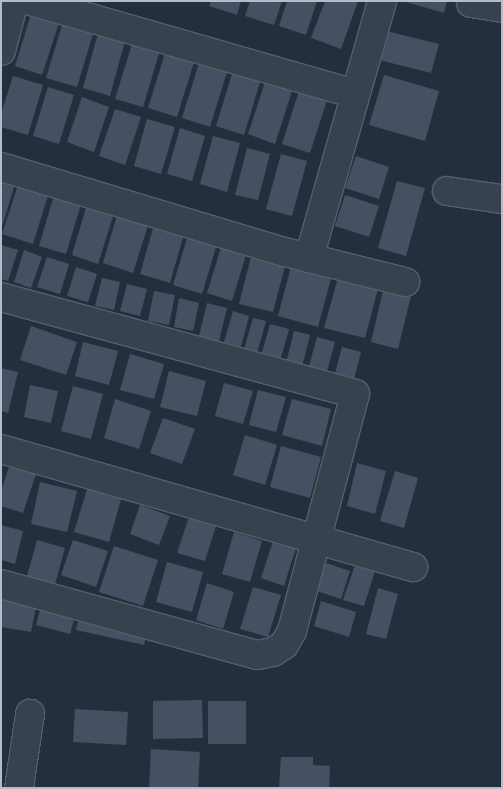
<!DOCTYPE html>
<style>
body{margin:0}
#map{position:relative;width:503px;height:789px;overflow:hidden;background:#242f3e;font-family:Arial,sans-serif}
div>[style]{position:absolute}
.building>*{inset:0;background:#455162}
.roads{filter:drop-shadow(1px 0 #565f6c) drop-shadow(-1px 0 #565f6c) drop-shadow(0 1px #565f6c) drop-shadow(0 -1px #565f6c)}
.minor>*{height:28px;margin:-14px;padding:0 14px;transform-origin:14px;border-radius:14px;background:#38414e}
span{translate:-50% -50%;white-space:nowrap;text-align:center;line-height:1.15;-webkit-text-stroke:4px #1d2633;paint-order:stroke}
.frame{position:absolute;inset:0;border:2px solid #b4bcc9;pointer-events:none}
</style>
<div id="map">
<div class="building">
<i style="clip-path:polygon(211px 1px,241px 1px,237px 15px,209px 6px)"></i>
<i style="clip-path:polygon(250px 1px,282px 1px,274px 25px,245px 16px)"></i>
<i style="clip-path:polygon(287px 1px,317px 1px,306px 35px,279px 26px)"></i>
<i style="clip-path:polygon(325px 1px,358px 1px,341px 49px,311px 38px)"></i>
<i style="clip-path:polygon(403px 1px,447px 1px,444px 13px)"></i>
<i style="clip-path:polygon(31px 14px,59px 23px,42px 75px,15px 66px)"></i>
<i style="clip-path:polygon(62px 25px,93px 34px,77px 87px,46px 78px)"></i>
<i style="clip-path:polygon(386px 31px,439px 44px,431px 73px,379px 60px)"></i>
<i style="clip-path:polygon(98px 33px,125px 41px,110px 96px,83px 88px)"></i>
<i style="clip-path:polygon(133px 41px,160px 50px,143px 107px,115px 99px)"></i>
<i style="clip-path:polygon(166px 50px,195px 59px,177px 117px,148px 108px)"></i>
<i style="clip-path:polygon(199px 63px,227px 72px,210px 127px,182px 118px)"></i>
<i style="clip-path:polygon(233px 71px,261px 79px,244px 135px,216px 126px)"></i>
<i style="clip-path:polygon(384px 75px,439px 91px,425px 141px,369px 125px)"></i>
<i style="clip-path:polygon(13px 76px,43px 85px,28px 135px,1px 127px,1px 114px)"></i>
<i style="clip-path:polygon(266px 79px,293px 88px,275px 144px,248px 134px)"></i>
<i style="clip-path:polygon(48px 87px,74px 95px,59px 144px,33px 136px)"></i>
<i style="clip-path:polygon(299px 91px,327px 100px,310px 153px,282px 144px)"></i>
<i style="clip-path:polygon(82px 97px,109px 107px,94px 152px,67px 142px)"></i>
<i style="clip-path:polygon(115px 109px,141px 117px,125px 165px,99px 156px)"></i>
<i style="clip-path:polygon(147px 119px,175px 127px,161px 174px,134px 166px)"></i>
<i style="clip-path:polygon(180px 128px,205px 136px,192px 181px,167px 174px)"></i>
<i style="clip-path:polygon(213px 136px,240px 143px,227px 192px,200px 184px)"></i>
<i style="clip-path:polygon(247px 148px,270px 154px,258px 200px,235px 195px)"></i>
<i style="clip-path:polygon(281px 154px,307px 161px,292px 216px,266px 209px)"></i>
<i style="clip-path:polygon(356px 156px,389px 167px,379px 199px,345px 188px)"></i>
<i style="clip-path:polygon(1px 172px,17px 177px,2px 227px,1px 226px)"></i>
<i style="clip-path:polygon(20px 179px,50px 189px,33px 244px,2px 234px)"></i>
<i style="clip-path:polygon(397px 181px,425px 188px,406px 256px,378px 248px)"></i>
<i style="clip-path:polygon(55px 192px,82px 201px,66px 254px,39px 246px)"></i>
<i style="clip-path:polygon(345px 195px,379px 206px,369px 237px,335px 226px)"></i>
<i style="clip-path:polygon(88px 201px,115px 210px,98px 264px,72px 255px)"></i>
<i style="clip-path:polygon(118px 212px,149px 222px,133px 273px,103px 263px)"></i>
<i style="clip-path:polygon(154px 225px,184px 234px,170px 283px,140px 274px)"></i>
<i style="clip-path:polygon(188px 235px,217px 244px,202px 294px,173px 285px)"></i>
<i style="clip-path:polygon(222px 244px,247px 252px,232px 301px,207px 293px)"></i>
<i style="clip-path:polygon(1px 245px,18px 250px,8px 281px,1px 279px)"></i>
<i style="clip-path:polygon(24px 250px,42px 257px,31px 288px,14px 282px)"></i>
<i style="clip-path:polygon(252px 253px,286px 262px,273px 312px,239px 304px)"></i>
<i style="clip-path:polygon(47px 257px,69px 264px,60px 294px,37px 287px)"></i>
<i style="clip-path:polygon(292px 263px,332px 275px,318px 327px,278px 316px)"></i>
<i style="clip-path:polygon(76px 267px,97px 274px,88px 302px,67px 296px)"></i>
<i style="clip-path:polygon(339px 274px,379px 285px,365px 338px,324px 328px)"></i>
<i style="clip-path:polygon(102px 278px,120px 282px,114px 310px,95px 306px)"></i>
<i style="clip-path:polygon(127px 284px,147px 289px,140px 316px,120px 311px)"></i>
<i style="clip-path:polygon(384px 286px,412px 292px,398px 349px,371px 342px)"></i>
<i style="clip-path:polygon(154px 291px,175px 295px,169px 325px,148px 321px)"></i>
<i style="clip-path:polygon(179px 298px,199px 303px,193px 331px,174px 327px)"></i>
<i style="clip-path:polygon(207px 303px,227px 308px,219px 341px,199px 336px)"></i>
<i style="clip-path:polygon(233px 311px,249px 316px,241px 347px,224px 342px)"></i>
<i style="clip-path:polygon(253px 318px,266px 321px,257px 353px,244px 349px)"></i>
<i style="clip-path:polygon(270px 324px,289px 329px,280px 361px,261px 356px)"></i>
<i style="clip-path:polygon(31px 326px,77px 342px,66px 375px,20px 360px)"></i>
<i style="clip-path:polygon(294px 331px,310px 335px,302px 367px,286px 363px)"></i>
<i style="clip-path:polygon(317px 337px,335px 342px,326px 375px,308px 370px)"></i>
<i style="clip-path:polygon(83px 342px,118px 351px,109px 385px,75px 376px)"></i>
<i style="clip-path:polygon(342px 347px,361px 352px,353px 383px,334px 377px)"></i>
<i style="clip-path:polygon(130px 354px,164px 364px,154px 399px,120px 390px)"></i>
<i style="clip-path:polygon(1px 368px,18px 372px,8px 413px,1px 411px)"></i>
<i style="clip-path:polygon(169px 371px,206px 381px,197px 416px,160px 407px)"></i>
<i style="clip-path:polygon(224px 383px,253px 391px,243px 424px,215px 416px)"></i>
<i style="clip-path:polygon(30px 385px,58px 391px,51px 423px,24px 417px)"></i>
<i style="clip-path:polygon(73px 386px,103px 394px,91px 439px,61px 431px)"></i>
<i style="clip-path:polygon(258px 390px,286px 397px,276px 432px,249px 425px)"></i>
<i style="clip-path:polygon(115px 399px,151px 411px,139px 449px,104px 438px)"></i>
<i style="clip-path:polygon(292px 399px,331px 409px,322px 446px,282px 435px)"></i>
<i style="clip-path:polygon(163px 418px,195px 429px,182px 464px,150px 453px)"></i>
<i style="clip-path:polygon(245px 435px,277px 445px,265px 485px,233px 475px)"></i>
<i style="clip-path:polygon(281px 446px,321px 457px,310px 498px,270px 487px)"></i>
<i style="clip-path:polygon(357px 463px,386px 471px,375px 514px,347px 506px)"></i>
<i style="clip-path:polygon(10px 464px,36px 474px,23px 513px,1px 506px,1px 491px)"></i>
<i style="clip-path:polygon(395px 471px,418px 478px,404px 528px,380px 521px)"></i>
<i style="clip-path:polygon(40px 482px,77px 491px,67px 532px,31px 524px)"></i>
<i style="clip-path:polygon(88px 486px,122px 496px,109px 542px,74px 532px)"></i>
<i style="clip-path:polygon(140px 505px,170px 516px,159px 545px,130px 534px)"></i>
<i style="clip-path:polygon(189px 517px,216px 526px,205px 561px,177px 553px)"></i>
<i style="clip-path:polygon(1px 525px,23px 531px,15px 564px,1px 560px)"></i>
<i style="clip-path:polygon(234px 532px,262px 541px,250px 582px,222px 574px)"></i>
<i style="clip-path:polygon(37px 540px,65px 548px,55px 584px,27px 576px)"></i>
<i style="clip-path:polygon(73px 540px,108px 551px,96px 587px,61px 575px)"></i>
<i style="clip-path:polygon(273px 541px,296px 548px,284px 586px,261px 578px)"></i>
<i style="clip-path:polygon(114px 546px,158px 560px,143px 606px,99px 592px)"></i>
<i style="clip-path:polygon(167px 562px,203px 572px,192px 612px,156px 602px)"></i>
<i style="clip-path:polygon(323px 562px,350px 571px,341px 599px,314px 590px)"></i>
<i style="clip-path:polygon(356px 562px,376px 568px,364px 606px,343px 600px)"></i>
<i style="clip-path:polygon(207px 583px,234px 592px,223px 629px,196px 620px)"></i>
<i style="clip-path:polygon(253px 587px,281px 595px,268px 637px,240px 629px)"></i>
<i style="clip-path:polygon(378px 588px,398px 594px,386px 639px,366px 634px)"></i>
<i style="clip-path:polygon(1px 595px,37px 602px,31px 632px,1px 627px)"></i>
<i style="clip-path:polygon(321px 601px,356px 612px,349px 637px,314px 626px)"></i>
<i style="clip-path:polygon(42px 603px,76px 612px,70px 634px,36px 625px)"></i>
<i style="clip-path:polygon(80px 613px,147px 628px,144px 645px,76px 630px)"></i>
<i style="clip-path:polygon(202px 700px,203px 738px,153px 739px,153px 701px)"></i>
<i style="clip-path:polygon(208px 701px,246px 701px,246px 744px,208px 744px)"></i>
<i style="clip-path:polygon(75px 709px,128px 712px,126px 745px,73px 742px)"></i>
<i style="clip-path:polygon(151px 749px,200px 752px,198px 788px,149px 788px)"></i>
<i style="clip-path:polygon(281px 757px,313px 757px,313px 765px,330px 766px,329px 788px,279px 788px)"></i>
</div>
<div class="roads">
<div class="minor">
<i style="left:31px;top:1px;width:337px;rotate:16deg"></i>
<i style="left:471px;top:3px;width:31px;rotate:9deg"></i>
<i style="left:1px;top:51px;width:52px;rotate:-75.4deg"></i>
<i style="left:1px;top:167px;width:296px;rotate:16.7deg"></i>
<i style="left:285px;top:252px;width:124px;rotate:14deg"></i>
<i style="left:447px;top:191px;width:56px;rotate:8.3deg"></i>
<i style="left:309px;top:258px;width:267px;rotate:-74.1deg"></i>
<i style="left:1px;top:297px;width:367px;rotate:15.3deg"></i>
<i style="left:355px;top:394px;width:245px;rotate:104.9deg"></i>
<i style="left:292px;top:631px;width:16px;rotate:120deg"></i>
<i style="left:284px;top:645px;width:13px;rotate:148deg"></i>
<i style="left:273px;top:652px;width:16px;rotate:169deg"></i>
<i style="left:257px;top:655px;width:266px;rotate:-164.5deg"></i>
<i style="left:1px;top:449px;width:429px;rotate:16deg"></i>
<i style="left:19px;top:788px;width:75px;rotate:-81.5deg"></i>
</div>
</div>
<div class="frame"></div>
</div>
